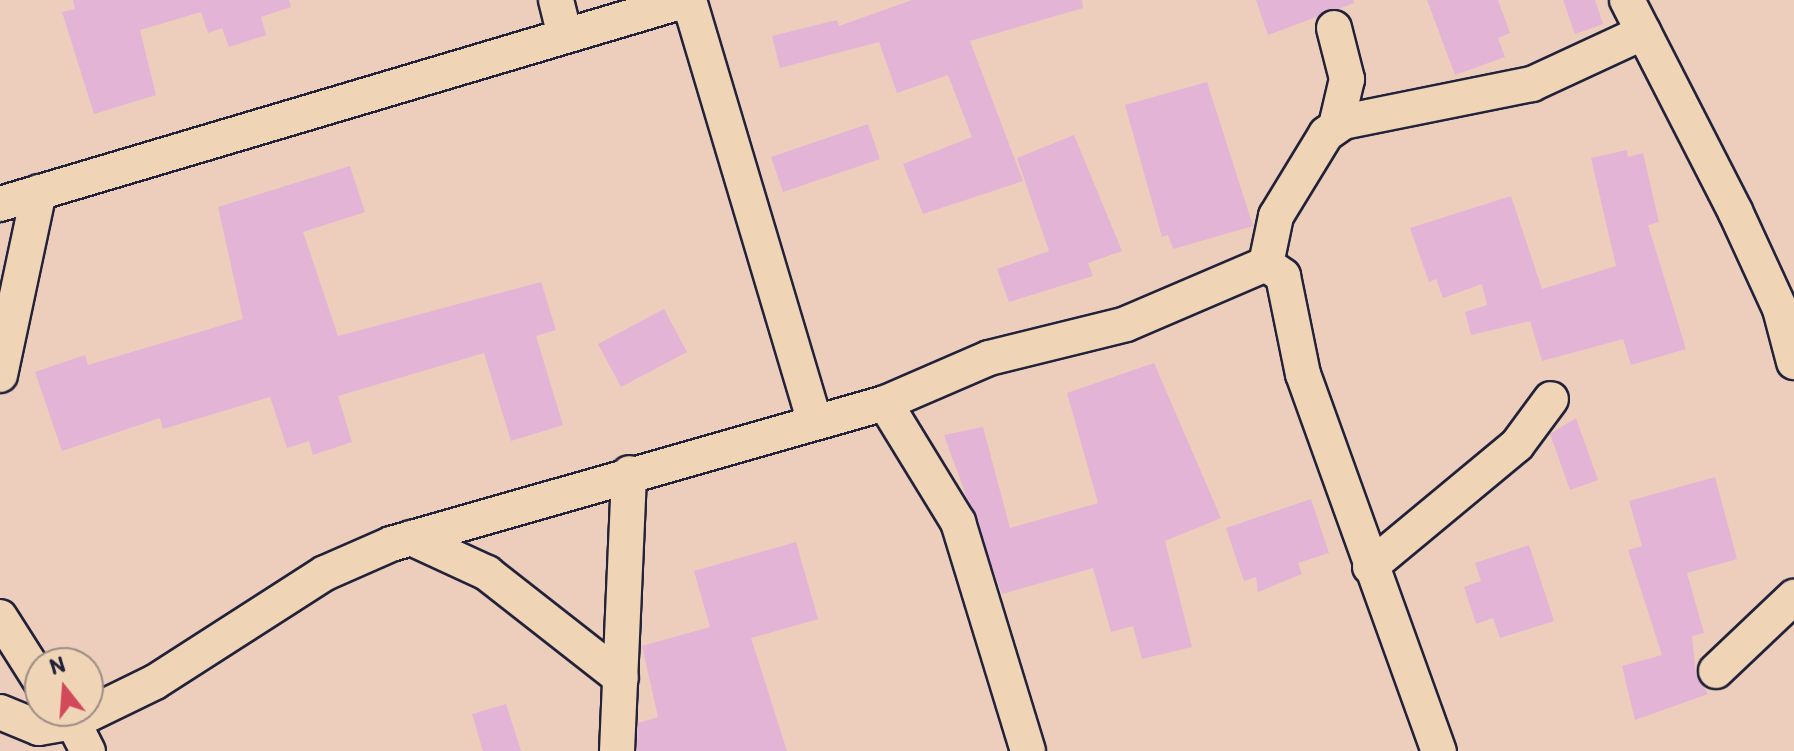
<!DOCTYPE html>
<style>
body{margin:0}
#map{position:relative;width:1794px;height:751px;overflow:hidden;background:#edcebc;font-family:Itim,sans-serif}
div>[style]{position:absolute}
.building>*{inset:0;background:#e3b4d6}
.roads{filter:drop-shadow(2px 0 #22223b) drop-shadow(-2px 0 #22223b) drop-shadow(0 2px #22223b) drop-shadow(0 -2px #22223b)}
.street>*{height:34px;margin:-17px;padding:0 17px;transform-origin:17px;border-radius:17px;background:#efd4b6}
span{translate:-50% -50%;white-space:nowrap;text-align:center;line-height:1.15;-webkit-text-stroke:6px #efd4b6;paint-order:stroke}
.north{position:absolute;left:24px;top:647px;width:80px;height:80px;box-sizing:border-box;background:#efd4b6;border:2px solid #9d8d85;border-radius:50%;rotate:343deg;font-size:22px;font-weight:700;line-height:32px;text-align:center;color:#22223b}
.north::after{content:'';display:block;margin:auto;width:28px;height:36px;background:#d1495b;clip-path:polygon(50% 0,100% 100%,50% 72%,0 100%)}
</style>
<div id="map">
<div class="building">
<i style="clip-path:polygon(73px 0,289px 0,291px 7px,261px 17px,266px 35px,229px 47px,222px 28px,208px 33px,201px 12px,140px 30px,156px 95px,94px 114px,62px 12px,75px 9px)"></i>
<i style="clip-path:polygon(912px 0,1082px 0,1083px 8px,970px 41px,1023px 181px,923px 214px,903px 164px,972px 137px,948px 75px,897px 93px,879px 42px,780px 68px,772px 36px,837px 20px,839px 26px)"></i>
<i style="clip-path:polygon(1256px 0,1353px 0,1354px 3px,1268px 35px)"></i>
<i style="clip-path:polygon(1427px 0,1498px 0,1510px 33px,1498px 38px,1505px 57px,1455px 75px)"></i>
<i style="clip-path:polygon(1563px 0,1595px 0,1603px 24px,1575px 34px)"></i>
<i style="clip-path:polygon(1207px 82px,1253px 226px,1173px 249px,1168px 235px,1162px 237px,1125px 105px)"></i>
<i style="clip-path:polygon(868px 124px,880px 159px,783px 192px,771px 157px)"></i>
<i style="clip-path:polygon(1074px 135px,1122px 251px,1088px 263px,1093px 276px,1009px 302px,997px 269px,1049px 251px,1017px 158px)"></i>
<i style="clip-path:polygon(1627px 150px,1628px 157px,1643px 153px,1659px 222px,1648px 225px,1686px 349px,1631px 365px,1623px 339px,1542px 361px,1530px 321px,1471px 335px,1465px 312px,1487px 305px,1482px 284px,1443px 298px,1436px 279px,1429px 282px,1410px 228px,1511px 196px,1542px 289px,1616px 266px,1591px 158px)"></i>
<i style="clip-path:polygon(350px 166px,365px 212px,303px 232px,338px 336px,541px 282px,556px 330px,536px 336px,563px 425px,511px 441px,484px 353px,338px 396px,352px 442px,313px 455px,309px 441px,287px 448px,270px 397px,163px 429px,160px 418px,62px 451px,35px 372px,85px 355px,88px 365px,243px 319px,218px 207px)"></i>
<i style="clip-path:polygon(664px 309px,687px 352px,621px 387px,598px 344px)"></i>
<i style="clip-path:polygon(1154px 363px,1221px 518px,1165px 541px,1192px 647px,1142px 659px,1133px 626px,1111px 632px,1093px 568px,1002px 594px,944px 435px,983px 427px,1010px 528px,1098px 503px,1067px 393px)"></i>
<i style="clip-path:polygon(1576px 418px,1598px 480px,1570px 490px,1550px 434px)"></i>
<i style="clip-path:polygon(1715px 477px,1737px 559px,1687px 573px,1704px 633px,1692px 636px,1696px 675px,1708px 694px,1635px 720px,1622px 666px,1662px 655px,1628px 550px,1642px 546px,1629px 501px)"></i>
<i style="clip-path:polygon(1311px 499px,1329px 553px,1298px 563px,1302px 574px,1258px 592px,1256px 577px,1244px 581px,1226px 528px)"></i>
<i style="clip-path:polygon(796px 542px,818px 619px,751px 638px,787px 751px,637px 751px,638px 723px,658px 717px,642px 646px,710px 627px,694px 571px)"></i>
<i style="clip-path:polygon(1529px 545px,1554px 621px,1500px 638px,1493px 618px,1476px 624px,1464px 587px,1481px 581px,1475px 563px)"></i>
<i style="clip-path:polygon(506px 704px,521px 751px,483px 751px,472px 714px)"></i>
</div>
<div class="roads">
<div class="street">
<i style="left:556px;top:0;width:36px;rotate:76deg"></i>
<i style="left:689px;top:0;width:436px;rotate:73.4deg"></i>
<i style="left:1627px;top:0;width:237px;rotate:62.9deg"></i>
<i style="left:1735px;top:211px;width:108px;rotate:65.3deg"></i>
<i style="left:1780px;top:309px;width:55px;rotate:75.2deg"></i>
<i style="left:1334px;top:28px;width:53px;rotate:75.7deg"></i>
<i style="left:1347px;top:79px;width:48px;rotate:103.2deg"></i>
<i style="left:0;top:204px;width:717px;rotate:-16.54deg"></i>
<i style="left:1266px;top:264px;width:21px;rotate:35deg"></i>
<i style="left:1283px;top:276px;width:100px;rotate:78.5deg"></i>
<i style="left:1303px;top:374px;width:401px;rotate:70.2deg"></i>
<i style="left:0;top:375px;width:187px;rotate:-78deg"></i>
<i style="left:885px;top:403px;width:140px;rotate:58.5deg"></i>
<i style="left:958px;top:522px;width:239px;rotate:73deg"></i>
<i style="left:411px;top:538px;width:84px;rotate:24.7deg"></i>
<i style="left:487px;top:573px;width:170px;rotate:38.1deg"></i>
<i style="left:1370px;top:567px;width:191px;rotate:-39.7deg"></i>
<i style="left:1517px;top:445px;width:57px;rotate:-53.5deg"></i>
<i style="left:0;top:617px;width:75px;rotate:57.6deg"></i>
<i style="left:1716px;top:671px;width:108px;rotate:-43.5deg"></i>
<i style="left:0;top:712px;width:42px;rotate:22.3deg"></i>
<i style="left:39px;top:728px;width:35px;rotate:-10deg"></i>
<i style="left:73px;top:722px;width:91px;rotate:-26deg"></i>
<i style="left:155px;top:682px;width:202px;rotate:-32.7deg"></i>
<i style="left:325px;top:573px;width:72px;rotate:-23.7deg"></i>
<i style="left:391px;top:544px;width:514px;rotate:-15.93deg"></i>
<i style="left:885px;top:403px;width:113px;rotate:-23.4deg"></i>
<i style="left:989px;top:358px;width:141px;rotate:-13.9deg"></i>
<i style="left:1126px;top:324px;width:152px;rotate:-23.2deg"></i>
<i style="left:1266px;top:264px;width:49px;rotate:-78.2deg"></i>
<i style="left:1276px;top:216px;width:96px;rotate:-58.6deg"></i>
<i style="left:1326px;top:134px;width:21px;rotate:-35deg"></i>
<i style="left:1343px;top:122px;width:193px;rotate:-11.4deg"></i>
<i style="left:1532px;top:84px;width:123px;rotate:-24.9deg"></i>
<i style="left:73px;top:722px;width:33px;rotate:63deg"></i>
<i style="left:617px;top:751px;width:278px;rotate:-87.5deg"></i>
</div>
</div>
<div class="north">N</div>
</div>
